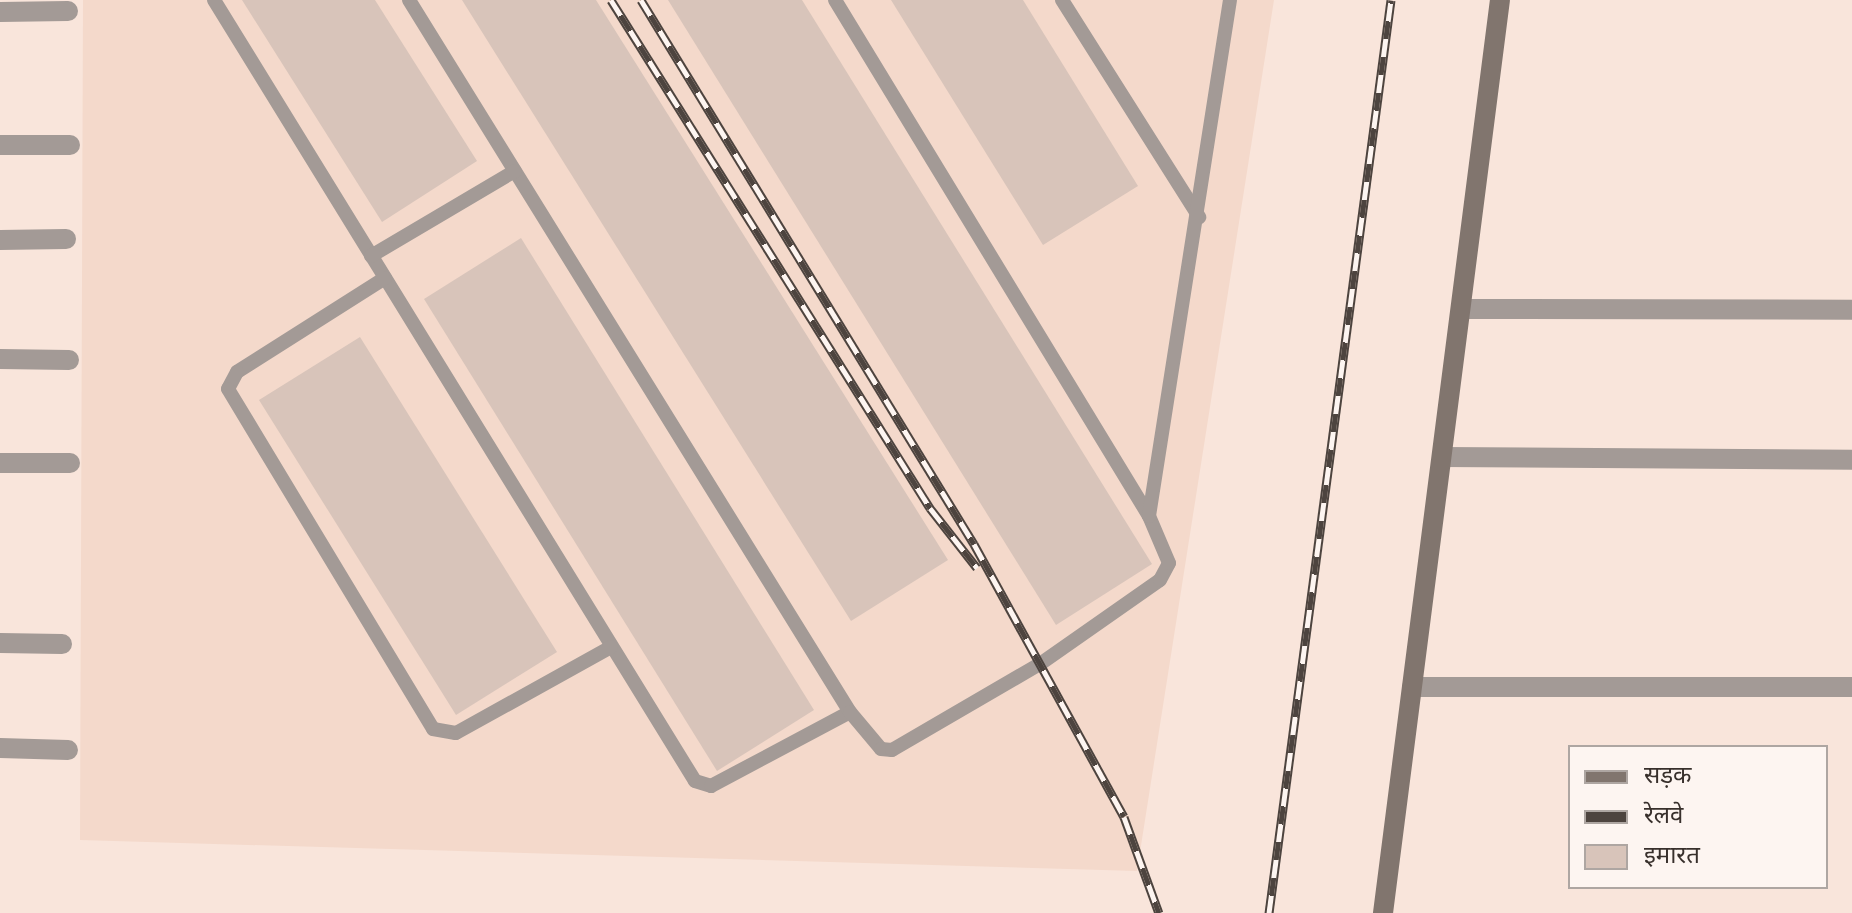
<!DOCTYPE html>
<meta charset="utf-8">
<style>
body{margin:0}
#map{position:relative;width:1852px;height:913px;overflow:hidden;background:#f9e5db;font-family:"Fira Sans Condensed","Noto Sans Devanagari",sans-serif}
div>[style]{position:absolute}
.built>*{inset:0;background:#f4d9cb}
.building>*{inset:0;background:#d8c4ba}
.lane>*{height:14px;margin:-7px;padding:0 7px;transform-origin:7px;border-radius:7px;background:#a39a96}
.street>*{height:20px;margin:-10px;padding:0 10px;transform-origin:10px;border-radius:10px;background:#a39a96}
.secondary>*{height:20px;margin:-10px;padding:0 10px;transform-origin:10px;border-radius:10px;background:#81756e}
.rail>*{height:9px;margin-top:-4.5px;transform-origin:0;background:repeating-linear-gradient(90deg,#fdf5f1 0 18px,#4d443f 0 36px);box-sizing:border-box;border-block:2px solid #4d443f}
span{translate:-50% -50%;white-space:nowrap;text-align:center;line-height:1.15;-webkit-text-stroke:6px #fdf5f1;paint-order:stroke}
.legend{position:absolute;left:1568px;top:745px;width:260px;height:144px;box-sizing:border-box;background:#fdf5f1;border:2px solid #aea6a2;margin:0;padding:10px 14px;list-style:none;font-size:24px;color:#38302c}
.legend li{display:flex;align-items:center;gap:16px;height:40px}
.legend b{width:40px;border:2px solid #aea6a2}
</style>
<div id="map">
<div class="built">
<i style="clip-path:polygon(83px 0,1274px 0,1137px 871px,80px 840px)"></i>
</div>
<div class="building">
<i style="clip-path:polygon(242px 0,375px 0,477px 161px,382px 222px)"></i>
<i style="clip-path:polygon(462px 0,596px 0,948px 560px,851px 621px)"></i>
<i style="clip-path:polygon(668px 0,802px 0,1152px 564px,1056px 625px)"></i>
<i style="clip-path:polygon(891px 0,1023px 0,1138px 186px,1043px 245px)"></i>
<i style="clip-path:polygon(521px 238px,814px 710px,717px 771px,424px 299px)"></i>
<i style="clip-path:polygon(360px 337px,557px 652px,456px 715px,259px 400px)"></i>
</div>
<div class="lane">
<i style="left:214px;top:0;width:917px;rotate:58.37deg"></i>
<i style="left:695px;top:781px;width:17px;rotate:17deg"></i>
<i style="left:711px;top:786px;width:157px;rotate:-28deg"></i>
<i style="left:409px;top:0;width:838px;rotate:58.23deg"></i>
<i style="left:850px;top:712px;width:48px;rotate:50deg"></i>
<i style="left:881px;top:749px;width:11px;rotate:5deg"></i>
<i style="left:892px;top:750px;width:171px;rotate:-30.2deg"></i>
<i style="left:1040px;top:664px;width:146px;rotate:-35deg"></i>
<i style="left:1160px;top:580px;width:19px;rotate:-62deg"></i>
<i style="left:1169px;top:563px;width:51px;rotate:-113.1deg"></i>
<i style="left:1149px;top:516px;width:604px;rotate:-121.32deg"></i>
<i style="left:1062px;top:0;width:257px;rotate:57.7deg"></i>
<i style="left:371px;top:256px;width:167px;rotate:-30.6deg"></i>
<i style="left:385px;top:278px;width:175px;rotate:147.6deg"></i>
<i style="left:237px;top:372px;width:19px;rotate:118deg"></i>
<i style="left:228px;top:389px;width:397px;rotate:58.9deg"></i>
<i style="left:433px;top:729px;width:23px;rotate:10deg"></i>
<i style="left:456px;top:733px;width:177px;rotate:-29deg"></i>
<i style="left:1149px;top:516px;width:522px;rotate:-81.08deg"></i>
</div>
<div class="street">
<i style="left:0;top:12px;width:68px;rotate:-0.8deg"></i>
<i style="left:0;top:145px;width:70px"></i>
<i style="left:0;top:240px;width:66px;rotate:-0.9deg"></i>
<i style="left:1461px;top:309px;width:391px;rotate:0.1deg"></i>
<i style="left:0;top:359px;width:69px;rotate:0.8deg"></i>
<i style="left:1442px;top:457px;width:410px;rotate:0.4deg"></i>
<i style="left:0;top:463px;width:70px"></i>
<i style="left:0;top:643px;width:62px;rotate:0.9deg"></i>
<i style="left:1412px;top:687px;width:440px"></i>
<i style="left:0;top:748px;width:68px;rotate:1.7deg"></i>
</div>
<div class="secondary">
<i style="left:1383px;top:913px;width:920px;rotate:-82.7deg"></i>
</div>
<div class="rail">
<i style="left:611px;top:0;width:600px;rotate:57.87deg"></i>
<i style="left:930px;top:508px;width:76px;rotate:51.9deg"></i>
<i style="left:641px;top:0;width:638px;rotate:58.53deg"></i>
<i style="left:974px;top:544px;width:311px;rotate:61.2deg"></i>
<i style="left:1124px;top:817px;width:102px;rotate:70deg"></i>
<i style="left:1269px;top:913px;width:921px;rotate:-82.39deg"></i>
</div>
<ul class="legend">
<li><b style="height:10px;background:#81756e"></b>सड़क</li>
<li><b style="height:10px;background:#4d443f"></b>रेलवे</li>
<li><b style="height:22px;background:#d8c4ba"></b>इमारत</li>
</ul>
</div>
